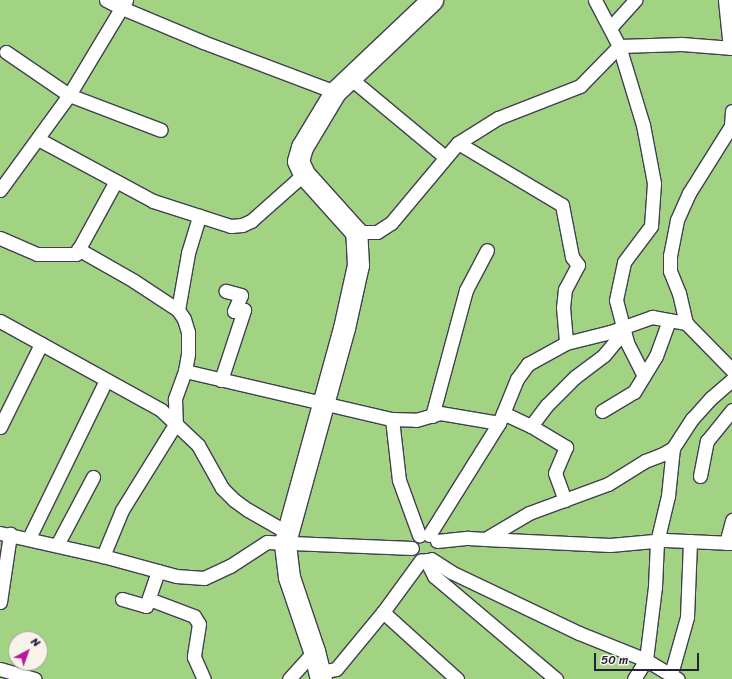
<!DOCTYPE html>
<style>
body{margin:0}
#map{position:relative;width:732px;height:679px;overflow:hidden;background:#ede6c9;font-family:Sriracha,sans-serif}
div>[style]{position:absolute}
.green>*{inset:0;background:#a2d382}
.roads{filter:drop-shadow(1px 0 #403f50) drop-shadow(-1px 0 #403f50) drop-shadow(0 1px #403f50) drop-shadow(0 -1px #403f50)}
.minor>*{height:13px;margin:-6.5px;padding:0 6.5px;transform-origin:6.5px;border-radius:6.5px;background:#fff}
.primary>*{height:21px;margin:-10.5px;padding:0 10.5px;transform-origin:10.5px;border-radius:10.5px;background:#fff}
span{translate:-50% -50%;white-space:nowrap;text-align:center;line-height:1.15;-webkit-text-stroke:3px #f7f3e8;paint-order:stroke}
.north{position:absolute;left:8px;top:631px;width:40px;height:40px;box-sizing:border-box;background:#f7f3e8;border:1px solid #a29fa3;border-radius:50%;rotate:41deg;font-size:11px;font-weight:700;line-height:16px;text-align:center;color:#22223b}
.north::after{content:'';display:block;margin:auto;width:14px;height:18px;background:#b5179e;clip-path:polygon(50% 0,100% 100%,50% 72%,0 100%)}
.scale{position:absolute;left:594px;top:653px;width:105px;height:18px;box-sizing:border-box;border:2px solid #22223b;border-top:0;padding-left:5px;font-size:12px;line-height:14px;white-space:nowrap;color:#22223b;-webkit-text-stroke:3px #f7f3e8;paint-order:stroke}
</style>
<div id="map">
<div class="green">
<i style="clip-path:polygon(evenodd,0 0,732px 0,732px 679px,0 679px,0 0,16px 639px,40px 639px,40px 663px,16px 663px,16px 639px)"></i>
</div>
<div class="roads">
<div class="minor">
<i style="left:106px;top:0;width:18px;rotate:27deg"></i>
<i style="left:122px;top:8px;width:88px;rotate:22.8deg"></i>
<i style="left:203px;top:42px;width:141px;rotate:20.7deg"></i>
<i style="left:725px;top:0;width:48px;rotate:84.1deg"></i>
<i style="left:610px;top:28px;width:38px;rotate:-48deg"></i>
<i style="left:6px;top:52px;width:76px;rotate:34.3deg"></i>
<i style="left:69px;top:95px;width:98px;rotate:20.8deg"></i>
<i style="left:350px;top:78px;width:124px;rotate:39.7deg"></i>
<i style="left:732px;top:111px;width:15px;rotate:94deg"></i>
<i style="left:731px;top:126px;width:79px;rotate:122.1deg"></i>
<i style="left:689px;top:193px;width:30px;rotate:114deg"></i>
<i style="left:677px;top:220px;width:36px;rotate:101deg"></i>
<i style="left:670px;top:255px;width:16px;rotate:90deg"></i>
<i style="left:670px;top:271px;width:24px;rotate:68deg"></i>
<i style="left:679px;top:293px;width:31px;rotate:77deg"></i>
<i style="left:686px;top:323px;width:66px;rotate:45.6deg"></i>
<i style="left:38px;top:139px;width:131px;rotate:28.3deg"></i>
<i style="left:153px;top:201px;width:82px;rotate:17.8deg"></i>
<i style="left:231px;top:226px;width:11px;rotate:-5deg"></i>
<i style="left:242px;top:225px;width:10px;rotate:-24deg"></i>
<i style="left:251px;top:221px;width:71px;rotate:-41.6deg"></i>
<i style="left:458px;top:143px;width:121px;rotate:30.8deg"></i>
<i style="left:562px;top:205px;width:53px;rotate:79.1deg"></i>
<i style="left:572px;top:257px;width:10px;rotate:53deg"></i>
<i style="left:578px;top:265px;width:27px;rotate:118deg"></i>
<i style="left:565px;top:289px;width:18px;rotate:96deg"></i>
<i style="left:563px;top:307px;width:36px;rotate:85deg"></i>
<i style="left:0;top:190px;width:117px;rotate:-54deg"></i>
<i style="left:69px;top:95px;width:111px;rotate:-59deg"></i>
<i style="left:356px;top:232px;width:21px"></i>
<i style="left:377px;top:232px;width:17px;rotate:-33deg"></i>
<i style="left:391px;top:223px;width:104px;rotate:-50.1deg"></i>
<i style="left:458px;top:143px;width:47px;rotate:-32deg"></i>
<i style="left:498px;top:118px;width:88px;rotate:-21.3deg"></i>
<i style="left:580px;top:86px;width:56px;rotate:-45.7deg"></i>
<i style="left:619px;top:46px;width:52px;rotate:-117.6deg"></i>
<i style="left:0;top:238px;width:40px;rotate:23.4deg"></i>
<i style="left:37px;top:254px;width:39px"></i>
<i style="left:76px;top:254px;width:83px;rotate:-61.3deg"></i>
<i style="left:78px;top:249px;width:64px;rotate:29.7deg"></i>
<i style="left:134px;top:281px;width:53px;rotate:33.4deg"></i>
<i style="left:178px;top:310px;width:11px;rotate:56deg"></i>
<i style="left:184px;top:319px;width:14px;rotate:73deg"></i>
<i style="left:188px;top:332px;width:22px;rotate:90deg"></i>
<i style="left:188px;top:354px;width:17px;rotate:100deg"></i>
<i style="left:185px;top:371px;width:30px;rotate:110deg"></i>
<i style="left:175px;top:399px;width:24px;rotate:88deg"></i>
<i style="left:176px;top:423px;width:102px;rotate:121.8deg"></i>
<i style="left:122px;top:510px;width:50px;rotate:112.4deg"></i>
<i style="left:178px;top:310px;width:58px;rotate:-80deg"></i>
<i style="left:188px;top:253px;width:39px;rotate:-73deg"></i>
<i style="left:0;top:321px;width:184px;rotate:28.9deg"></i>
<i style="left:161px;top:410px;width:51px;rotate:43.4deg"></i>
<i style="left:198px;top:445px;width:49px;rotate:60.8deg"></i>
<i style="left:222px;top:488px;width:17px;rotate:45deg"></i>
<i style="left:234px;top:500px;width:17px;rotate:36deg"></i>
<i style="left:248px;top:510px;width:46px;rotate:29.9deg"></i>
<i style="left:185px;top:371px;width:212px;rotate:13.1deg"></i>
<i style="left:392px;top:419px;width:24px;rotate:2deg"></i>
<i style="left:416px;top:420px;width:25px;rotate:-16deg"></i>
<i style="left:440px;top:413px;width:60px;rotate:9.6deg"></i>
<i style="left:643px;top:374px;width:36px;rotate:-117deg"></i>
<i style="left:627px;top:342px;width:43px;rotate:-104.7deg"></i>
<i style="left:616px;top:300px;width:39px;rotate:-78deg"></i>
<i style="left:624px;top:262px;width:45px;rotate:-53.1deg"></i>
<i style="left:651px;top:226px;width:43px;rotate:-86deg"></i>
<i style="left:654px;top:183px;width:59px;rotate:-100.7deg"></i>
<i style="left:643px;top:125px;width:83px;rotate:-106.9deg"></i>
<i style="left:619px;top:46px;width:63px;rotate:-1.8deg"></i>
<i style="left:682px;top:44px;width:50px;rotate:4.6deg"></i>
<i style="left:221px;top:380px;width:74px;rotate:-71.8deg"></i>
<i style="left:244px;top:310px;width:10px;rotate:174deg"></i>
<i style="left:234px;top:311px;width:17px;rotate:-66deg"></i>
<i style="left:241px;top:295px;width:16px;rotate:-165deg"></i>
<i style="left:602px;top:411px;width:37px;rotate:-31deg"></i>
<i style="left:634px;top:392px;width:42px;rotate:-58.6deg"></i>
<i style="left:656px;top:356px;width:38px;rotate:-70deg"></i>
<i style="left:503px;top:413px;width:31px;rotate:25deg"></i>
<i style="left:531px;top:426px;width:41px;rotate:31deg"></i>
<i style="left:566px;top:447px;width:28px;rotate:113deg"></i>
<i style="left:555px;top:473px;width:29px;rotate:70deg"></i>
<i style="left:432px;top:416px;width:131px;rotate:-74.9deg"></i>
<i style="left:466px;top:290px;width:45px;rotate:-62.3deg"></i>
<i style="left:392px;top:419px;width:61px;rotate:83.5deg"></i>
<i style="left:399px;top:480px;width:59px;rotate:70deg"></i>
<i style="left:531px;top:426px;width:26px;rotate:-53deg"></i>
<i style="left:547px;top:405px;width:40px;rotate:-45deg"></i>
<i style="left:575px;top:377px;width:36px;rotate:-37deg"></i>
<i style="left:604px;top:355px;width:31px;rotate:-50deg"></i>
<i style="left:0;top:427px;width:93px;rotate:-63.7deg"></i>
<i style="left:700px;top:476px;width:36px;rotate:-79deg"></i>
<i style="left:707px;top:441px;width:40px;rotate:-51deg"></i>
<i style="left:0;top:533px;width:106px;rotate:12.6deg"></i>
<i style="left:103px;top:556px;width:76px;rotate:15.3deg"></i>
<i style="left:176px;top:576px;width:28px;rotate:4deg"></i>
<i style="left:204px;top:578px;width:29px;rotate:-25deg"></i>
<i style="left:230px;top:566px;width:44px;rotate:-33deg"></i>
<i style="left:267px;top:542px;width:145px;rotate:2.4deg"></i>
<i style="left:429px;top:535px;width:132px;rotate:-58deg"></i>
<i style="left:499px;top:423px;width:48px;rotate:-67.8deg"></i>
<i style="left:517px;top:379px;width:19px;rotate:-54deg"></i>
<i style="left:528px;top:364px;width:43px;rotate:-28.9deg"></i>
<i style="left:566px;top:343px;width:45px;rotate:-14deg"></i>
<i style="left:610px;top:332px;width:45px;rotate:-19.7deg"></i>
<i style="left:652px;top:317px;width:35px;rotate:10deg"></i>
<i style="left:29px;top:538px;width:176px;rotate:-64deg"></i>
<i style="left:485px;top:539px;width:125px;rotate:2.7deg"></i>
<i style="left:610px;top:545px;width:55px;rotate:-5.2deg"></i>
<i style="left:665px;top:540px;width:67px;rotate:2.6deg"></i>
<i style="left:437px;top:541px;width:31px;rotate:-6deg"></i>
<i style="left:468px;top:538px;width:17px;rotate:3deg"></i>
<i style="left:485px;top:539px;width:51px;rotate:-30.6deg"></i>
<i style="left:529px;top:513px;width:84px;rotate:-20.2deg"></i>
<i style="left:608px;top:484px;width:44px;rotate:-31.9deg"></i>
<i style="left:645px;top:461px;width:19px;rotate:-21deg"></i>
<i style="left:663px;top:454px;width:12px;rotate:-31deg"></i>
<i style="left:726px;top:543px;width:24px;rotate:-75deg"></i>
<i style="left:57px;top:545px;width:77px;rotate:-62.1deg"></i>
<i style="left:431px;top:559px;width:24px;rotate:33deg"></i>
<i style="left:451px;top:572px;width:142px;rotate:25.5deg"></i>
<i style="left:579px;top:633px;width:72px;rotate:21.9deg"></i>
<i style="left:646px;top:660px;width:74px;rotate:-83deg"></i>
<i style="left:655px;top:587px;width:45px;rotate:-87.5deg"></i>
<i style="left:657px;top:542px;width:47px;rotate:-76.6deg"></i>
<i style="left:668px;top:496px;width:48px;rotate:-84.1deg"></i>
<i style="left:673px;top:448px;width:35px;rotate:-57deg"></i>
<i style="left:692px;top:419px;width:28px;rotate:-48deg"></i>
<i style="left:711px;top:398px;width:28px;rotate:-41deg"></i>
<i style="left:426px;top:560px;width:18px;rotate:63deg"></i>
<i style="left:434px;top:576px;width:160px;rotate:40.2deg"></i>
<i style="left:122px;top:599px;width:25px;rotate:16deg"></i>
<i style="left:146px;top:606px;width:37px;rotate:-71deg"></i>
<i style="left:149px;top:599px;width:48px;rotate:20.7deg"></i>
<i style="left:194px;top:616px;width:9px;rotate:58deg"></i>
<i style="left:199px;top:624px;width:33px;rotate:99deg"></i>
<i style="left:194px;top:657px;width:24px;rotate:66deg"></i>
<i style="left:0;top:602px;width:69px;rotate:-81.6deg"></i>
<i style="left:383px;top:612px;width:100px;rotate:42.2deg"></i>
<i style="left:0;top:669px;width:36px;rotate:16deg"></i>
<i style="left:319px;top:672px;width:17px;rotate:-10deg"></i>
<i style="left:336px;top:669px;width:74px;rotate:-50.5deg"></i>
<i style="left:383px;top:612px;width:64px;rotate:-53.8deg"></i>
<i style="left:671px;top:674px;width:59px;rotate:-74.3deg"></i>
<i style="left:687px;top:617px;width:76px;rotate:-87.7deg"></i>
<i style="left:289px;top:679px;width:38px;rotate:-48deg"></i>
<i style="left:634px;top:679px;width:22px;rotate:-58deg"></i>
<i style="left:646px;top:660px;width:37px;rotate:31deg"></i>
</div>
<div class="primary">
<i style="left:321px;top:679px;width:29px;rotate:-104deg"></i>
<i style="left:314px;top:651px;width:78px;rotate:-108.7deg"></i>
<i style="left:289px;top:577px;width:35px;rotate:-97deg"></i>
<i style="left:285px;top:542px;width:222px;rotate:-74.6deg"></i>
<i style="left:344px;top:328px;width:65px;rotate:-77.5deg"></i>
<i style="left:358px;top:265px;width:33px;rotate:-93deg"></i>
<i style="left:356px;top:232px;width:78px;rotate:-131.9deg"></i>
<i style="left:304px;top:174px;width:14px;rotate:-115deg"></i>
<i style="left:298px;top:161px;width:15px;rotate:-74deg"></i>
<i style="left:302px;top:147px;width:64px;rotate:-59deg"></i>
<i style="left:335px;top:92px;width:134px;rotate:-43.5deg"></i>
</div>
</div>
<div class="north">N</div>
<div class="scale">50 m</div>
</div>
